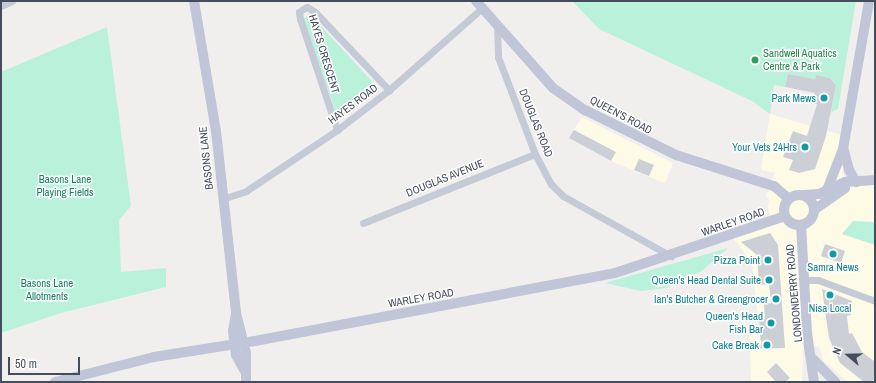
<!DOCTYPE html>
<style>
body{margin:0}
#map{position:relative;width:876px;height:383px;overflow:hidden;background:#f1efee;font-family:"Archivo Narrow",sans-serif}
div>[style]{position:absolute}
.commercial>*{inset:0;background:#fdfbe6}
.green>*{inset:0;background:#baf1da}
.building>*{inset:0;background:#cdcfd6}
.street>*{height:7px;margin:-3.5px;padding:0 3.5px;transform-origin:3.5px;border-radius:3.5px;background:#c4cad6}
.secondary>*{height:10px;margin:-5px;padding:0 5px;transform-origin:5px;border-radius:5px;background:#c0c6d8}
.secondary>.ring{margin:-5px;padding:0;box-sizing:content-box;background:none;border:10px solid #c0c6d8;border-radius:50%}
.dots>*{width:11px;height:11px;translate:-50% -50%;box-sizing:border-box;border:2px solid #fff;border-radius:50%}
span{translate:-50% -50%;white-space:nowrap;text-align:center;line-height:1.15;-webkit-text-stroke:3px #fff;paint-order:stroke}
.street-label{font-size:11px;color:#454d5d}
.leisure-label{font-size:11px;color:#27864d}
.left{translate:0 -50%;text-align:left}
.culture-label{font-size:11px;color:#0d838f}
.right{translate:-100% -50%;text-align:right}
.park-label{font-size:11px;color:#128261}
.frame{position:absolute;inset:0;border:2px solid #454d5d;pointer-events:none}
.north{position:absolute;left:828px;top:335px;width:40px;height:40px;-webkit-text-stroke:3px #fff;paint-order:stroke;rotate:290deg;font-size:11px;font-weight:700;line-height:16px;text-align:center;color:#454d5d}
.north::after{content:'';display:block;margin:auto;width:14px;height:18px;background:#454d5d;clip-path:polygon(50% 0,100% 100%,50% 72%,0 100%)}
.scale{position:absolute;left:8px;top:357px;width:72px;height:18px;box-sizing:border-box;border:2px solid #454d5d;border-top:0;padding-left:5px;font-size:12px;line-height:14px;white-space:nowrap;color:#454d5d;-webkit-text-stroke:3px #fff;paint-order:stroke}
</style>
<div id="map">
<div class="commercial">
<i style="clip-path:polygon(770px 114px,845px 136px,842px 173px,851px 185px,875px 180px,874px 382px,848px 382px,823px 360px,819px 346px,803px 349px,802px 382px,751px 382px,749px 329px,759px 327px,752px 263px,731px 235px,772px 221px,768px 208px,769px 199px,766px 196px,775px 173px,761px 170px)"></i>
<i style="clip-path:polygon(582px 117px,673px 163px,665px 183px,611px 161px,569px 138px)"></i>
</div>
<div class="green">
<i style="clip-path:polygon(572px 1px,856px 1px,838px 109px,831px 112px,836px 85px,830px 78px,816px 75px,815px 79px,788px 74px,785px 87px,774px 85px,770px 114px,752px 101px,599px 29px)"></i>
<i style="clip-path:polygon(310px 14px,379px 89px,338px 119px,305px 23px,304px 18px)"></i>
<i style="clip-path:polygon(107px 27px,131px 206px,119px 220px,121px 272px,166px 268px,166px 287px,61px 313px,1px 333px,1px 72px)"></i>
<i style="clip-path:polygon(853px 221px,875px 222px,875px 245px,842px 234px)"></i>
<i style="clip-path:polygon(728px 248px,702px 271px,666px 288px,641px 291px,605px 283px)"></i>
</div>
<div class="building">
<i style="clip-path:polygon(788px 74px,815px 79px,816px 75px,830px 78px,836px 85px,826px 136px,815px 169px,799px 173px,789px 170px,793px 160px,783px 157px,793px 131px,807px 136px,817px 104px,814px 103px,815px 93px,785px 87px)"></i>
<i style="clip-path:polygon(574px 130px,616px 152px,611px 161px,569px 138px)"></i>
<i style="clip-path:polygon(639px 159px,654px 165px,649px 176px,634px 170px)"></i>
<i style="clip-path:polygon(770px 233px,778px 245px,785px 348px,749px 349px,749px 342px,755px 341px,761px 347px,759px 320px,765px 319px,764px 304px,771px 303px,769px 284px,759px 285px,757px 255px,741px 242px)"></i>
<i style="clip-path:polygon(825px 244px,845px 251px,841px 263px,821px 256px)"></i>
<i style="clip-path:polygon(822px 289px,852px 301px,851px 315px,847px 316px,849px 334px,852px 333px,862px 352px,875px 362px,875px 378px,872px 382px,864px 382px,840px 363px,829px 338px)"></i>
<i style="clip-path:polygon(776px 363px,790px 378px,785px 382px,776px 382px,767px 372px)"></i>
</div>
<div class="street">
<i style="left:1px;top:6px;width:12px;rotate:-24deg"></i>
<i style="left:497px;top:26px;width:31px;rotate:88deg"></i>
<i style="left:498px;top:57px;width:104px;rotate:69.1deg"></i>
<i style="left:535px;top:154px;width:34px;rotate:62deg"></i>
<i style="left:551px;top:184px;width:17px;rotate:45deg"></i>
<i style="left:563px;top:196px;width:124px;rotate:29.1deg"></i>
<i style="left:337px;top:130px;width:117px;rotate:-108.4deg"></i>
<i style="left:300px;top:19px;width:7px;rotate:-98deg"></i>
<i style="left:299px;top:12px;width:5px;rotate:-37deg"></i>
<i style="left:303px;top:9px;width:4px;rotate:-27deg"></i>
<i style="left:307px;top:7px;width:9px;rotate:32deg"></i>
<i style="left:315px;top:12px;width:108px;rotate:46.5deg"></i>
<i style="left:222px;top:199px;width:25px;rotate:-18deg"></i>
<i style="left:246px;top:191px;width:110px;rotate:-33.8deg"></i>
<i style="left:337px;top:130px;width:66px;rotate:-37.6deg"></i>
<i style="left:389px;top:90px;width:125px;rotate:-41.4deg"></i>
<i style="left:363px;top:223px;width:185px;rotate:-21.9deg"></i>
<i style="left:803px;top:280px;width:15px"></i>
<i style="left:818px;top:280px;width:61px;rotate:20.2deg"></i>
</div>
<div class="secondary">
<i style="left:194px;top:1px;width:132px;rotate:80.4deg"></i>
<i style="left:216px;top:131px;width:183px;rotate:83.7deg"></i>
<i style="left:236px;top:313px;width:41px;rotate:76deg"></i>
<i style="left:246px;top:353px;width:29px;rotate:90deg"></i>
<i style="left:476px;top:1px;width:116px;rotate:48.5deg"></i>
<i style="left:553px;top:88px;width:39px;rotate:35deg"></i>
<i style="left:585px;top:110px;width:102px;rotate:26.3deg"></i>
<i style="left:676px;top:155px;width:103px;rotate:17.6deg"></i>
<i style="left:774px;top:186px;width:18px;rotate:41deg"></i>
<i style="left:844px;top:151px;width:20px;rotate:75deg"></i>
<i style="left:849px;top:170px;width:14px;rotate:60deg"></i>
<i style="left:827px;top:190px;width:44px;rotate:-68.7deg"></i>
<i style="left:843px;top:149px;width:150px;rotate:-80deg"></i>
<i class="ring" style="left:784px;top:195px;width:20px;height:20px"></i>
<i style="left:804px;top:195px;width:15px;rotate:-4deg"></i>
<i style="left:819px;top:194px;width:29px;rotate:-25deg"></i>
<i style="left:845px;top:182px;width:30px;rotate:-4deg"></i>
<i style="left:814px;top:210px;width:38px;rotate:-35deg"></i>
<i style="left:801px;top:225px;width:108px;rotate:86.8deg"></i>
<i style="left:807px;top:333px;width:49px;rotate:81.9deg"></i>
<i style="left:236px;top:314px;width:17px;rotate:100deg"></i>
<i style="left:233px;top:331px;width:24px;rotate:83deg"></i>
<i style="left:236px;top:355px;width:18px;rotate:61deg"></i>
<i style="left:813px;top:359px;width:32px;rotate:46deg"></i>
<i style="left:55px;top:382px;width:102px;rotate:-14.2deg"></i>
<i style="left:154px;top:357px;width:102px;rotate:-9deg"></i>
<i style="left:255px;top:341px;width:366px;rotate:-10.7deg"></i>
<i style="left:615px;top:273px;width:179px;rotate:-18.5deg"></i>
</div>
<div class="dots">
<i style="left:755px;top:60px;background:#2e9e5b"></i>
<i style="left:824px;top:98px;background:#0f9aa8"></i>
<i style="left:805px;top:147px;background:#0f9aa8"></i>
<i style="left:833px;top:254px;background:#0f9aa8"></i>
<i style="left:768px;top:260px;background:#0f9aa8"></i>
<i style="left:769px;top:280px;background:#0f9aa8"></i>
<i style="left:830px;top:295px;background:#0f9aa8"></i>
<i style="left:776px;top:299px;background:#0f9aa8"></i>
<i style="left:771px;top:323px;background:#0f9aa8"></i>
<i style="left:767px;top:345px;background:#0f9aa8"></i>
</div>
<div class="street-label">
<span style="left:324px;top:54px;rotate:73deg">HAYES CRESCENT</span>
<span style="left:353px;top:104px;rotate:-37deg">HAYES ROAD</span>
<span style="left:621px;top:115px;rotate:28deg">QUEEN'S ROAD</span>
<span style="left:536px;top:123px;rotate:68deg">DOUGLAS ROAD</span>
<span style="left:206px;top:158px;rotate:-96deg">BASONS LANE</span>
<span style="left:445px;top:178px;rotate:-22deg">DOUGLAS AVENUE</span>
<span style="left:733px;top:222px;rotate:-19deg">WARLEY ROAD</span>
<span style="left:794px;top:293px;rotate:-95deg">LONDONDERRY ROAD</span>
<span style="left:421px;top:298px;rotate:-10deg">WARLEY ROAD</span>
</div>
<div class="leisure-label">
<span class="left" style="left:763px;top:60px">Sandwell Aquatics<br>Centre &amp; Park</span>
</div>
<div class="culture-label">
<span class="right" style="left:816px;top:98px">Park Mews</span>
<span class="right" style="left:797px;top:147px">Your Vets 24Hrs</span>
<span class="right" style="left:760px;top:260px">Pizza Point</span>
<span style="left:833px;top:267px">Samra News</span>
<span class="right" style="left:761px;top:280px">Queen's Head Dental Suite</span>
<span class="right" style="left:768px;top:299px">Ian's Butcher &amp; Greengrocer</span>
<span style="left:830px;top:308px">Nisa Local</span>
<span class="right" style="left:763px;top:323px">Queen's Head<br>Fish Bar</span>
<span class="right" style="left:759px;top:345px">Cake Break</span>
</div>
<div class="park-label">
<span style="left:65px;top:186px">Basons Lane<br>Playing Fields</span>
<span style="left:47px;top:290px">Basons Lane<br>Allotments</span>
</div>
<div class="frame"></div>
<div class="north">N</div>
<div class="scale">50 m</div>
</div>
